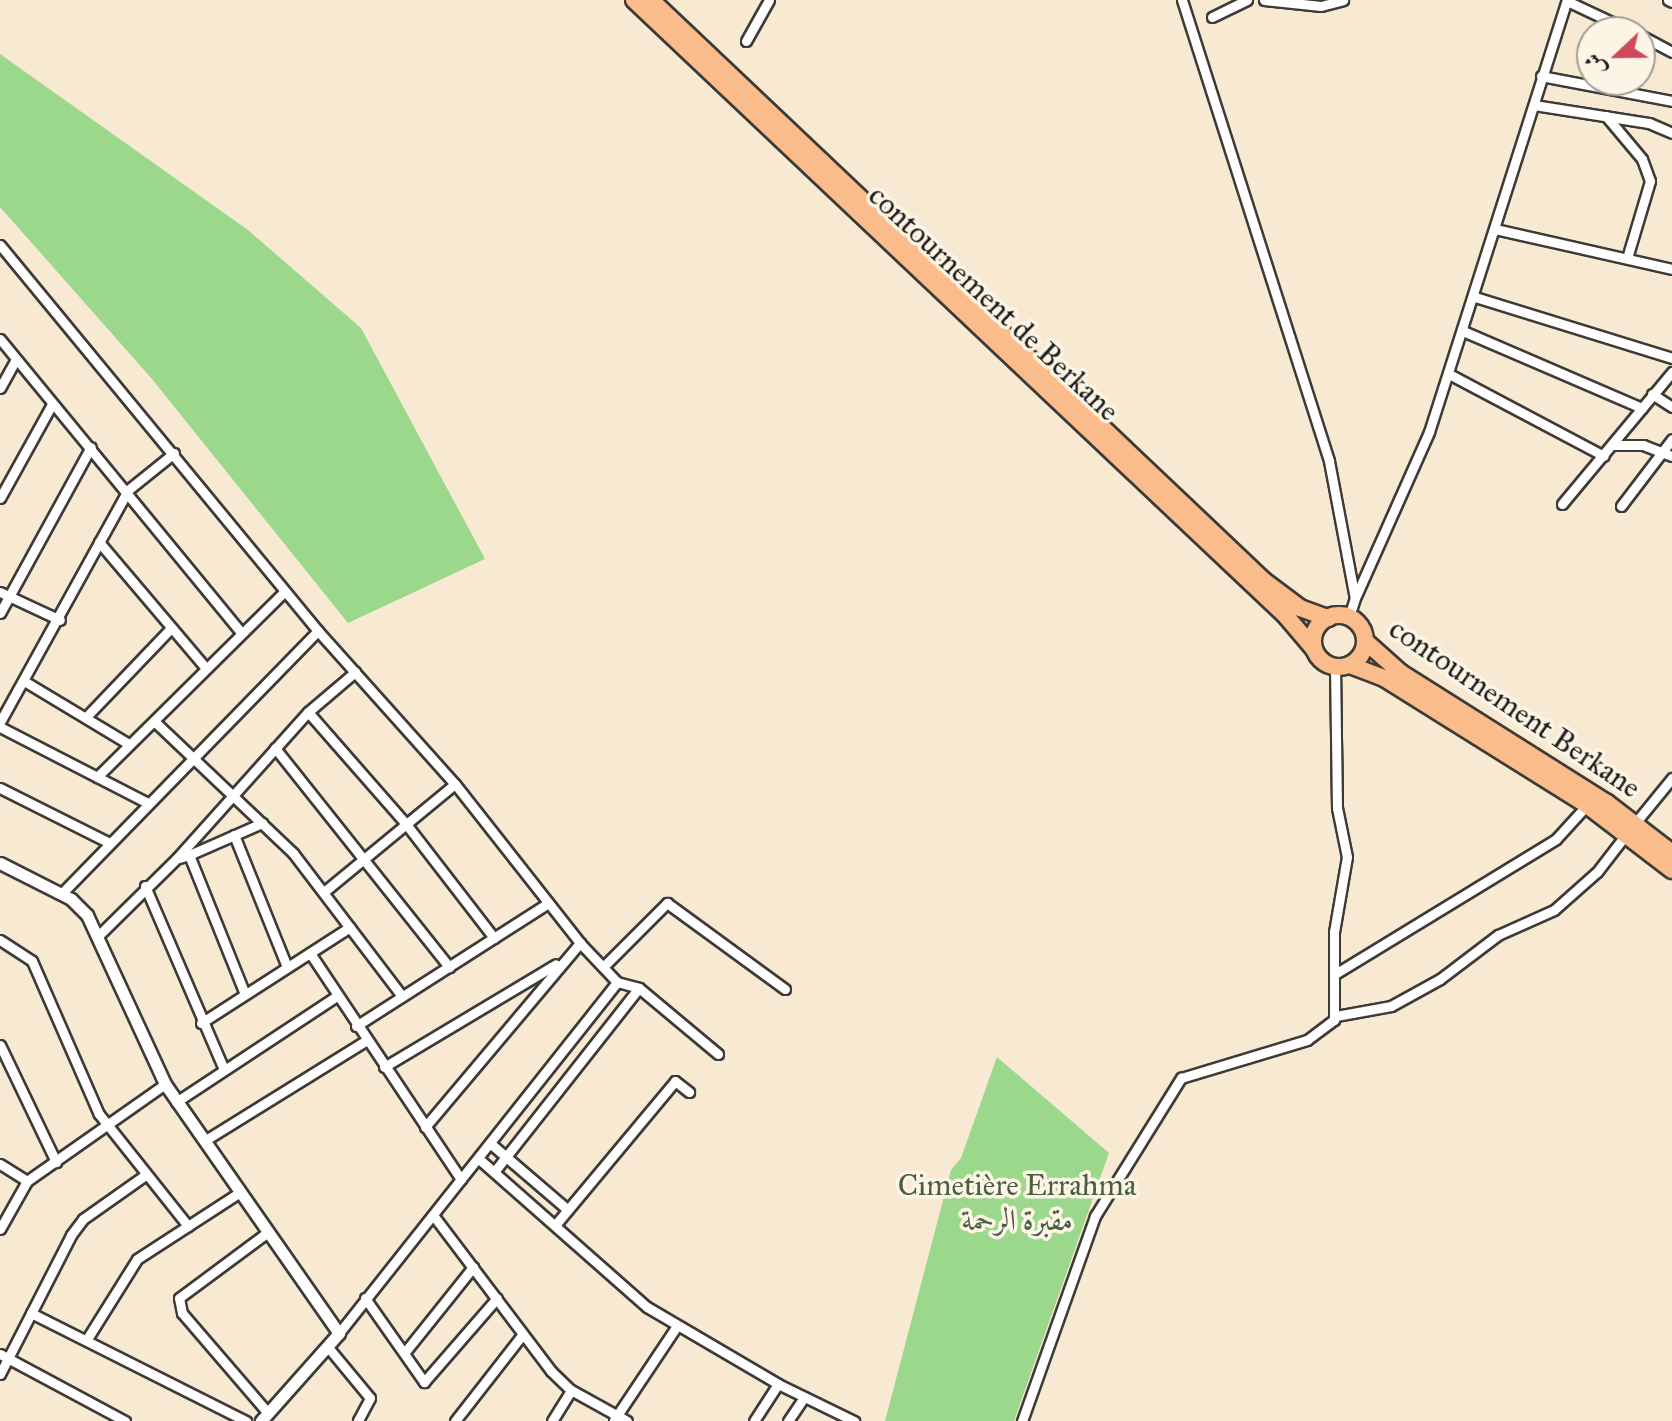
<!DOCTYPE html>
<meta charset="utf-8">
<style>
body{margin:0}
#map{position:relative;width:1672px;height:1421px;overflow:hidden;background:#f8e9d3;font-family:"IM FELL Great Primer",Amiri,serif}
div>[style]{position:absolute}
.green>*{inset:0;background:#9cd88c}
.roads{filter:drop-shadow(2px 0 #3d3b37) drop-shadow(-2px 0 #3d3b37) drop-shadow(0 2px #3d3b37) drop-shadow(0 -2px #3d3b37)}
.minor>*{height:9px;margin:-4.5px;padding:0 4.5px;transform-origin:4.5px;border-radius:4.5px;background:#fff}
.tertiary>*{height:11px;margin:-5.5px;padding:0 5.5px;transform-origin:5.5px;border-radius:5.5px;background:#fff}
.trunk>*{height:16px;margin:-8px;padding:0 8px;transform-origin:8px;border-radius:8px;background:#f9bc8a}
.trunk>.ring{margin:-8px;padding:0;box-sizing:content-box;background:none;border:16px solid #f9bc8a;border-radius:50%}
span{translate:-50% -50%;white-space:nowrap;text-align:center;line-height:1.15;-webkit-text-stroke:7px #fcf5e5;paint-order:stroke}
.street-label{font-size:30px;color:#1c1c1c}
.park-label{font-size:30px;color:#495e43}
.north{position:absolute;left:1576px;top:16px;width:80px;height:80px;box-sizing:border-box;background:#fcf5e5;border:2px solid #a29e95;border-radius:50%;rotate:248deg;font-size:22px;font-weight:700;line-height:32px;text-align:center;color:#1c1c1c}
.north::after{content:'';display:block;margin:auto;width:28px;height:36px;background:#d1495b;clip-path:polygon(50% 0,100% 100%,50% 72%,0 100%)}
</style>
<div id="map">
<div class="green">
<i style="clip-path:polygon(0 54px,248px 230px,361px 328px,485px 559px,348px 623px,152px 379px,0 207px)"></i>
<i style="clip-path:polygon(997px 1057px,1109px 1153px,1014px 1421px,885px 1421px,951px 1170px,961px 1158px)"></i>
</div>
<div class="roads">
<div class="minor">
<i style="left:1182px;top:0;width:484px;rotate:72.3deg"></i>
<i style="left:1329px;top:461px;width:139px;rotate:79.3deg"></i>
<i style="left:1355px;top:598px;width:20px;rotate:108deg"></i>
<i style="left:1264px;top:0;width:57px;rotate:6deg"></i>
<i style="left:1321px;top:6px;width:23px;rotate:-15deg"></i>
<i style="left:1668px;top:0;width:4px;rotate:27deg"></i>
<i style="left:1567px;top:1px;width:73px;rotate:25.2deg"></i>
<i style="left:1212px;top:17px;width:39px;rotate:-26deg"></i>
<i style="left:1640px;top:35px;width:36px;rotate:28deg"></i>
<i style="left:746px;top:41px;width:47px;rotate:-60.7deg"></i>
<i style="left:1541px;top:76px;width:133px;rotate:10.8deg"></i>
<i style="left:1534px;top:105px;width:116px;rotate:8.9deg"></i>
<i style="left:1649px;top:123px;width:25px;rotate:23deg"></i>
<i style="left:1606px;top:116px;width:56px;rotate:50.1deg"></i>
<i style="left:1642px;top:159px;width:23px;rotate:70deg"></i>
<i style="left:1650px;top:181px;width:80px;rotate:106.6deg"></i>
<i style="left:1495px;top:229px;width:181px;rotate:12.7deg"></i>
<i style="left:0;top:245px;width:500px;rotate:50.52deg"></i>
<i style="left:318px;top:631px;width:205px;rotate:48.2deg"></i>
<i style="left:455px;top:784px;width:202px;rotate:51.8deg"></i>
<i style="left:580px;top:943px;width:54px;rotate:46.5deg"></i>
<i style="left:617px;top:982px;width:23px;rotate:15deg"></i>
<i style="left:639px;top:988px;width:103px;rotate:39.9deg"></i>
<i style="left:1475px;top:297px;width:206px;rotate:17.2deg"></i>
<i style="left:1463px;top:331px;width:195px;rotate:23.3deg"></i>
<i style="left:0;top:339px;width:379px;rotate:50.6deg"></i>
<i style="left:1449px;top:374px;width:175px;rotate:27.9deg"></i>
<i style="left:0;top:388px;width:33px;rotate:-61deg"></i>
<i style="left:1652px;top:394px;width:24px;rotate:33deg"></i>
<i style="left:1614px;top:445px;width:29px"></i>
<i style="left:1643px;top:445px;width:31px;rotate:21deg"></i>
<i style="left:0;top:498px;width:107px;rotate:-61deg"></i>
<i style="left:1562px;top:504px;width:172px;rotate:-50.2deg"></i>
<i style="left:1621px;top:506px;width:84px;rotate:-52.7deg"></i>
<i style="left:99px;top:542px;width:164px;rotate:49.7deg"></i>
<i style="left:0;top:592px;width:66px;rotate:25deg"></i>
<i style="left:1356px;top:596px;width:180px;rotate:-66deg"></i>
<i style="left:1429px;top:432px;width:454px;rotate:-72.3deg"></i>
<i style="left:0;top:613px;width:189px;rotate:-61.3deg"></i>
<i style="left:24px;top:681px;width:122px;rotate:31deg"></i>
<i style="left:308px;top:712px;width:149px;rotate:48.8deg"></i>
<i style="left:406px;top:824px;width:144px;rotate:52.3deg"></i>
<i style="left:86px;top:717px;width:123px;rotate:-46.3deg"></i>
<i style="left:154px;top:721px;width:192px;rotate:43.5deg"></i>
<i style="left:293px;top:853px;width:180px;rotate:52.7deg"></i>
<i style="left:0;top:722px;width:265px;rotate:-61.1deg"></i>
<i style="left:128px;top:490px;width:59px;rotate:-38.8deg"></i>
<i style="left:0;top:727px;width:164px;rotate:27.2deg"></i>
<i style="left:275px;top:748px;width:280px;rotate:51.5deg"></i>
<i style="left:97px;top:777px;width:264px;rotate:-44.7deg"></i>
<i style="left:0;top:788px;width:121px;rotate:26.6deg"></i>
<i style="left:1636px;top:822px;width:57px;rotate:-50.7deg"></i>
<i style="left:234px;top:835px;width:142px;rotate:68.1deg"></i>
<i style="left:189px;top:855px;width:80px;rotate:-23.7deg"></i>
<i style="left:179px;top:858px;width:10px;rotate:-17deg"></i>
<i style="left:189px;top:855px;width:150px;rotate:68.1deg"></i>
<i style="left:145px;top:886px;width:197px;rotate:66.7deg"></i>
<i style="left:325px;top:891px;width:168px;rotate:-39.5deg"></i>
<i style="left:61px;top:894px;width:368px;rotate:-45.7deg"></i>
<i style="left:98px;top:936px;width:111px;rotate:-44.6deg"></i>
<i style="left:177px;top:858px;width:196px;rotate:-48.1deg"></i>
<i style="left:308px;top:712px;width:62px;rotate:-40.4deg"></i>
<i style="left:0;top:940px;width:38px;rotate:33deg"></i>
<i style="left:32px;top:961px;width:167px;rotate:66.4deg"></i>
<i style="left:99px;top:1114px;width:143px;rotate:51.5deg"></i>
<i style="left:310px;top:953px;width:272px;rotate:56.3deg"></i>
<i style="left:603px;top:967px;width:91px;rotate:-45deg"></i>
<i style="left:667px;top:903px;width:146px;rotate:36.1deg"></i>
<i style="left:1335px;top:974px;width:259px;rotate:-31.4deg"></i>
<i style="left:1556px;top:839px;width:46px;rotate:-47.6deg"></i>
<i style="left:1336px;top:1016px;width:56px;rotate:-10.3deg"></i>
<i style="left:1391px;top:1006px;width:56px;rotate:-28.9deg"></i>
<i style="left:1440px;top:979px;width:73px;rotate:-37.2deg"></i>
<i style="left:1498px;top:935px;width:61px;rotate:-24.1deg"></i>
<i style="left:1554px;top:910px;width:57px;rotate:-41.5deg"></i>
<i style="left:1597px;top:872px;width:49px;rotate:-52.4deg"></i>
<i style="left:201px;top:1023px;width:177px;rotate:-32.8deg"></i>
<i style="left:356px;top:1026px;width:228px;rotate:-32.6deg"></i>
<i style="left:0;top:1045px;width:130px;rotate:64.4deg"></i>
<i style="left:384px;top:1067px;width:200px;rotate:-30.9deg"></i>
<i style="left:176px;top:1102px;width:193px;rotate:-33.4deg"></i>
<i style="left:425px;top:1127px;width:241px;rotate:-49.9deg"></i>
<i style="left:204px;top:1141px;width:190px;rotate:-31.8deg"></i>
<i style="left:491px;top:1144px;width:101px;rotate:40.6deg"></i>
<i style="left:479px;top:1159px;width:224px;rotate:41.4deg"></i>
<i style="left:647px;top:1307px;width:152px;rotate:30.4deg"></i>
<i style="left:778px;top:1384px;width:44px;rotate:123deg"></i>
<i style="left:0;top:1164px;width:32px;rotate:32deg"></i>
<i style="left:494px;top:1172px;width:234px;rotate:-51.8deg"></i>
<i style="left:433px;top:1215px;width:196px;rotate:52.9deg"></i>
<i style="left:551px;top:1371px;width:28px;rotate:44deg"></i>
<i style="left:571px;top:1390px;width:64px;rotate:29deg"></i>
<i style="left:556px;top:1224px;width:186px;rotate:-50.2deg"></i>
<i style="left:675px;top:1081px;width:18px;rotate:38deg"></i>
<i style="left:0;top:1229px;width:55px;rotate:-60.6deg"></i>
<i style="left:27px;top:1181px;width:169px;rotate:-35.1deg"></i>
<i style="left:365px;top:1298px;width:103px;rotate:54.9deg"></i>
<i style="left:424px;top:1382px;width:111px;rotate:-49deg"></i>
<i style="left:31px;top:1313px;width:241px;rotate:26.7deg"></i>
<i style="left:339px;top:1333px;width:448px;rotate:-51.6deg"></i>
<i style="left:87px;top:1339px;width:94px;rotate:-58deg"></i>
<i style="left:137px;top:1259px;width:123px;rotate:-33deg"></i>
<i style="left:327px;top:1346px;width:67px;rotate:50.4deg"></i>
<i style="left:370px;top:1398px;width:26px;rotate:118deg"></i>
<i style="left:405px;top:1352px;width:109px;rotate:-51.3deg"></i>
<i style="left:0;top:1354px;width:142px;rotate:28.2deg"></i>
<i style="left:0;top:1374px;width:156px;rotate:-62.9deg"></i>
<i style="left:71px;top:1235px;width:20px;rotate:-53deg"></i>
<i style="left:83px;top:1219px;width:75px;rotate:-35.2deg"></i>
<i style="left:778px;top:1384px;width:85px;rotate:26deg"></i>
<i style="left:268px;top:1413px;width:132px;rotate:-130.7deg"></i>
<i style="left:182px;top:1313px;width:15px;rotate:-101deg"></i>
<i style="left:179px;top:1298px;width:111px;rotate:-36.6deg"></i>
<i style="left:614px;top:1420px;width:113px;rotate:-56.2deg"></i>
<i style="left:455px;top:1421px;width:110px;rotate:-52deg"></i>
<i style="left:552px;top:1421px;width:36px;rotate:-58deg"></i>
<i style="left:788px;top:1421px;width:29px;rotate:-56deg"></i>
<i style="left:1022px;top:1421px;width:218px;rotate:-70.4deg"></i>
<i style="left:1095px;top:1216px;width:163px;rotate:-58.1deg"></i>
<i style="left:1181px;top:1078px;width:132px;rotate:-16.8deg"></i>
<i style="left:1307px;top:1040px;width:34px;rotate:-37deg"></i>
<i style="left:1334px;top:1020px;width:88px;rotate:-90deg"></i>
<i style="left:1334px;top:932px;width:76px;rotate:-80.2deg"></i>
<i style="left:1347px;top:857px;width:50px;rotate:-101.5deg"></i>
<i style="left:1337px;top:808px;width:141px;rotate:-90.8deg"></i>
</div>
<div class="tertiary">
<i style="left:0;top:863px;width:80px;rotate:26.9deg"></i>
<i style="left:71px;top:899px;width:23px;rotate:45deg"></i>
<i style="left:87px;top:915px;width:186px;rotate:65.2deg"></i>
<i style="left:165px;top:1084px;width:304px;rotate:55.1deg"></i>
<i style="left:339px;top:1333px;width:118px;rotate:131.6deg"></i>
</div>
<div class="trunk">
<i style="left:634px;top:0;width:897px;rotate:43.37deg"></i>
<i style="left:1286px;top:616px;width:43px;rotate:49.7deg"></i>
<i style="left:651px;top:0;width:845px;rotate:43.46deg"></i>
<i style="left:1264px;top:581px;width:45px;rotate:36.9deg"></i>
<i style="left:1300px;top:608px;width:30px;rotate:20deg"></i>
<i class="ring" style="left:1313px;top:615px;width:36px;height:36px"></i>
<i style="left:1365px;top:641px;width:48px;rotate:41.6deg"></i>
<i style="left:1401px;top:673px;width:244px;rotate:32.3deg"></i>
<i style="left:1607px;top:803px;width:82px;rotate:37.6deg"></i>
<i style="left:1350px;top:665px;width:36px;rotate:21deg"></i>
<i style="left:1384px;top:678px;width:239px;rotate:32deg"></i>
<i style="left:1587px;top:805px;width:107px;rotate:37.4deg"></i>
</div>
</div>
<div class="street-label">
<span style="left:994px;top:303px;rotate:43deg">contournement de Berkane</span>
<span style="left:1515px;top:708px;rotate:34deg">contournement Berkane</span>
</div>
<div class="park-label">
<span style="left:1017px;top:1202px">Cimetière Errahma<br>مقبرة الرحمة</span>
</div>
<div class="north">ش</div>
</div>
